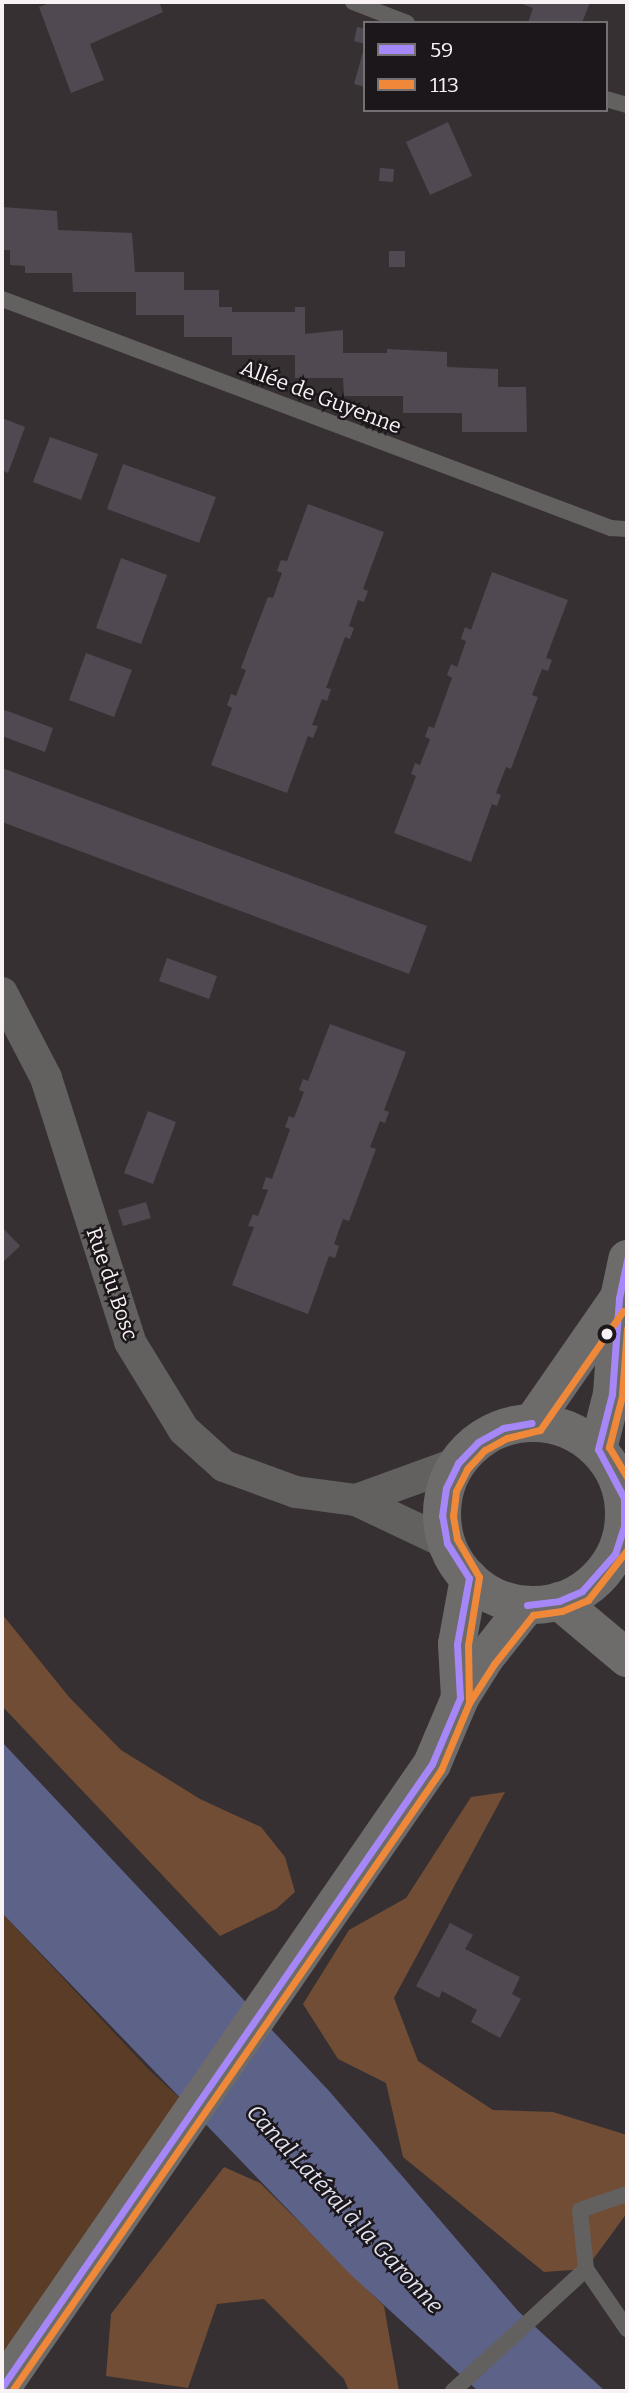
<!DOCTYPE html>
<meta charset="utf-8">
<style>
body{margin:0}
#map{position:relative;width:629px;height:2393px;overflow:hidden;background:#363033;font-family:Bitter,serif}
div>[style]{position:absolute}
.green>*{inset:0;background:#5a3c27}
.forest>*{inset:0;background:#704d34}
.water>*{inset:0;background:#5d6289}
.building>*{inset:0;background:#504951}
.lane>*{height:16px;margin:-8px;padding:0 8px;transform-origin:8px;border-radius:8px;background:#636060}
.street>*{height:32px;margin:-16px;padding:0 16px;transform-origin:16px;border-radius:16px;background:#636060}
.secondary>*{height:38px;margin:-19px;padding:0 19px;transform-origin:19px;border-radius:19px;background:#6e6b6b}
.secondary>.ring{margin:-19px;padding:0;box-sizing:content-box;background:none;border:38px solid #6e6b6b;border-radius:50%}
.bus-1>*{height:7px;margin:-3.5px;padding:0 3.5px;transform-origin:3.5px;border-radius:3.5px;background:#a687f7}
.bus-2>*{height:7px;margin:-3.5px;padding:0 3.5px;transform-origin:3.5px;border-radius:3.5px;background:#ef8839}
.dots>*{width:19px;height:19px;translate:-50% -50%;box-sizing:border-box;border:4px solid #1c171a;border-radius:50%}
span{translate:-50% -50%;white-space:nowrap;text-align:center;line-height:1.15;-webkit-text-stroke:5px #1c171a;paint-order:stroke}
.street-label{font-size:21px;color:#f9f2f5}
.water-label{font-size:23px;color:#e1e3f2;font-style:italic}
.frame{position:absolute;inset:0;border:4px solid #f9f2f5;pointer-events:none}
.legend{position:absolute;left:363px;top:21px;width:245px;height:91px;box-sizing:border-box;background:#1c171a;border:2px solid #746f72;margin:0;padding:9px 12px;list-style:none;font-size:21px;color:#f9f2f5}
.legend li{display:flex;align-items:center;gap:14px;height:35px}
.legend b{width:35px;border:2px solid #746f72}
</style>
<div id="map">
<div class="green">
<i style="clip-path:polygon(2px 1913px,149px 2070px,193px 2110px,2px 2387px)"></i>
</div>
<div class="forest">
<i style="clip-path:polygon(2px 1614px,69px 1697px,121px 1750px,200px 1799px,261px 1827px,285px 1857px,295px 1892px,276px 1909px,220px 1936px,2px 1706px)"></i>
<i style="clip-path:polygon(505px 1792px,394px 1998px,418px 2061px,493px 2110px,553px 2112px,627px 2135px,627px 2213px,586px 2269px,544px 2272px,403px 2157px,386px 2083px,338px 2059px,303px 2004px,349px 1930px,406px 1898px,471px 1797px)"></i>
<i style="clip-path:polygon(224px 2167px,260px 2183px,384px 2306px,399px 2391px,349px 2391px,344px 2379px,264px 2299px,217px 2304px,188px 2388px,106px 2376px,111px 2314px)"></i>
</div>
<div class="water">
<i style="clip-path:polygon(2px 1742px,330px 2092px,518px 2311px,605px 2391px,478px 2391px,351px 2275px,2px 1913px)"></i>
</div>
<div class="building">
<i style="clip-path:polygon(52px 2px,159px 2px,163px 12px,90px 44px,104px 80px,71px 93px,39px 7px)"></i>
<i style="clip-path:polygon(517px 2px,590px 2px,582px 23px,528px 23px,533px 8px)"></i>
<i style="clip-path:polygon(357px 27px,365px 29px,365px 44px,354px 41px)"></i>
<i style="clip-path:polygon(364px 48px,365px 48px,365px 87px,354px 84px)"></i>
<i style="clip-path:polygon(448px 122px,472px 176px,430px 195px,406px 142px)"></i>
<i style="clip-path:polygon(380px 168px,394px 169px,393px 182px,379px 181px)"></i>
<i style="clip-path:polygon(2px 207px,57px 211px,58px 230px,132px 233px,135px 272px,184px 272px,184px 290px,219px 290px,219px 307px,232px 307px,232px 312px,295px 312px,295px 307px,305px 307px,305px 334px,343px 330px,343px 353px,387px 353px,387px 349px,447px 352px,447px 367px,498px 369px,498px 387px,526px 387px,527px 432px,462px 432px,462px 413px,403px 413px,403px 396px,344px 396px,343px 378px,295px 378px,295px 355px,232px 355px,232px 337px,184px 337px,184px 315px,136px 315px,136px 292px,73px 292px,72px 273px,25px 273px,25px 266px,10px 265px,10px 250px,2px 250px)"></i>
<i style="clip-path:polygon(389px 251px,405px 251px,405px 267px,389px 267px)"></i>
<i style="clip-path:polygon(2px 418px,25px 427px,8px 473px,2px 470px)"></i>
<i style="clip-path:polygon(50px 437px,98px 454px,81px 500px,33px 482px)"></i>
<i style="clip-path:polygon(123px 464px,216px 497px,199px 543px,107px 509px)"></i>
<i style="clip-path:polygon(308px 504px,384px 532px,363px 589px,368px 591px,364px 602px,358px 600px,349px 626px,354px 628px,350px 639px,345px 637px,326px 688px,331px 689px,327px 701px,322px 699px,312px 725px,318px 726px,313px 738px,308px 736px,287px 793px,211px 765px,232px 708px,227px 705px,231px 694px,236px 696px,246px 670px,241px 668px,245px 657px,268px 597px,273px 598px,282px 573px,277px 571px,281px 560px,287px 561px)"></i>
<i style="clip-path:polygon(121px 558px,167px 575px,141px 644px,96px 628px)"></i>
<i style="clip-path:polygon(492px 572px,568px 600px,546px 658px,552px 660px,548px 671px,542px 669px,532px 695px,538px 697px,515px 758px,511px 769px,506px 767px,496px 793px,501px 795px,497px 806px,492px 804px,471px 862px,394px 833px,416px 776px,411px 774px,415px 763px,420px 765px,430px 739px,425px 737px,429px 726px,434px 728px,452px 678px,447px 675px,451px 664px,457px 667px,466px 641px,461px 639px,465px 627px,471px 630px)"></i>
<i style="clip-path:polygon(86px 653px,132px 670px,114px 717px,69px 700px)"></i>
<i style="clip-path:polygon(2px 709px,53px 728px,45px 752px,2px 736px)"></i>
<i style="clip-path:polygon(2px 768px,427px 926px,409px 974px,2px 822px)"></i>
<i style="clip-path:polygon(167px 958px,217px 976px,209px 999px,159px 981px)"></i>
<i style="clip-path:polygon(330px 1024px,406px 1052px,384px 1110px,389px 1112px,385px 1123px,380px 1121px,370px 1147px,376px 1149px,349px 1221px,343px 1219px,334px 1244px,339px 1246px,335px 1258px,329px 1256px,308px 1314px,232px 1285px,254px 1227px,248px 1226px,253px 1214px,258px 1216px,268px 1190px,262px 1189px,266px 1177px,272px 1179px,290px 1129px,285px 1127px,289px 1116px,294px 1118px,304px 1092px,299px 1090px,303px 1079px,308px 1081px)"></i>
<i style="clip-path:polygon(148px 1111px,176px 1122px,153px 1184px,124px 1173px)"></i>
<i style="clip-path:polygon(146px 1202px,151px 1218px,123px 1226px,118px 1210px)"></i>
<i style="clip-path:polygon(2px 1227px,20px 1246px,2px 1263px)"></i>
<i style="clip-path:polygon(450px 1923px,473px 1935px,465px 1949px,520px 1977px,512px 1994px,521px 1999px,500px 2038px,471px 2022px,477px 2010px,442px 1991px,439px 1998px,416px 1986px)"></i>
</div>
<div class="lane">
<i style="left:353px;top:2px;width:58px;rotate:21.3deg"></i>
<i style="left:606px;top:99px;width:22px;rotate:16deg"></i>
<i style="left:2px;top:299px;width:651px;rotate:20.61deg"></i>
<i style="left:611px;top:528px;width:16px;rotate:4deg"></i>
<i style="left:586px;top:2269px;width:73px;rotate:55.7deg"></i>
<i style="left:453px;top:2391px;width:180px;rotate:-42.5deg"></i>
<i style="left:586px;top:2269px;width:59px;rotate:-95.8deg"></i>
<i style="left:580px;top:2210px;width:50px;rotate:-18.8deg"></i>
</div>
<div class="street">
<i style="left:2px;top:993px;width:96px;rotate:62.6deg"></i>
<i style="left:46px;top:1078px;width:277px;rotate:72.3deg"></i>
<i style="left:130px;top:1342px;width:103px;rotate:58.5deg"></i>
<i style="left:184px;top:1430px;width:54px;rotate:42deg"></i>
<i style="left:224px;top:1466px;width:77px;rotate:19.9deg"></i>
<i style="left:296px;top:1492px;width:61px;rotate:7.6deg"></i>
<i style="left:356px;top:1500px;width:101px;rotate:25.3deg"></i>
<i style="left:356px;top:1500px;width:109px;rotate:-19.9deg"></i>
</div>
<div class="secondary">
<i style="left:532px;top:1423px;width:152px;rotate:-55.2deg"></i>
<i class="ring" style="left:442px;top:1423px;width:144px;height:144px"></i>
<i style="left:598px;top:1449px;width:57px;rotate:-75.7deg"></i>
<i style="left:612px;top:1394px;width:96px;rotate:-85.8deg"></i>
<i style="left:619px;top:1298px;width:40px;rotate:-78deg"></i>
<i style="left:559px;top:1601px;width:89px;rotate:40deg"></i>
<i style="left:460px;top:1698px;width:54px;rotate:-93.2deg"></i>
<i style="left:457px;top:1644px;width:67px;rotate:-79.7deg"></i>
<i style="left:2px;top:2387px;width:757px;rotate:-55.39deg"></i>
<i style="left:432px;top:1764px;width:72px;rotate:-67deg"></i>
<i style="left:460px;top:1698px;width:47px;rotate:-58deg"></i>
<i style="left:485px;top:1658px;width:68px;rotate:-51.6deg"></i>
</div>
<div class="bus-1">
<i style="left:598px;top:1449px;width:57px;rotate:-75.7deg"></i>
<i style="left:612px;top:1394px;width:96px;rotate:-85.8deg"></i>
<i style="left:619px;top:1298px;width:40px;rotate:-78deg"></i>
<i style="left:469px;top:1578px;width:41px;rotate:-122.2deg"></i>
<i style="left:447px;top:1543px;width:27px;rotate:-100deg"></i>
<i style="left:442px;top:1516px;width:28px;rotate:-82deg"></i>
<i style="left:446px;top:1488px;width:28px;rotate:-64deg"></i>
<i style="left:458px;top:1463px;width:29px;rotate:-46deg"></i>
<i style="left:478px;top:1442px;width:29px;rotate:-29deg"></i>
<i style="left:503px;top:1428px;width:29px;rotate:-10deg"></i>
<i style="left:527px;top:1605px;width:32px;rotate:-7deg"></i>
<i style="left:559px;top:1601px;width:25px;rotate:-23deg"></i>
<i style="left:582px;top:1591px;width:50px;rotate:-48.3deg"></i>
<i style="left:615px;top:1554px;width:28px;rotate:-72deg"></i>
<i style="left:624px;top:1527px;width:29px;rotate:-90deg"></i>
<i style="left:624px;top:1498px;width:55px;rotate:-118deg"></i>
<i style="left:2px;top:2387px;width:757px;rotate:-55.39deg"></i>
<i style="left:432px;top:1764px;width:72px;rotate:-67deg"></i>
<i style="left:460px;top:1698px;width:54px;rotate:-93.2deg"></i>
<i style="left:457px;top:1644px;width:67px;rotate:-79.7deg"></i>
</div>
<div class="bus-2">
<i style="left:627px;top:1329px;width:67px;rotate:94.3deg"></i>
<i style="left:622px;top:1396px;width:53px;rotate:104.3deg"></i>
<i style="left:609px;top:1447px;width:35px;rotate:59deg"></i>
<i style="left:469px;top:1701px;width:56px;rotate:-91deg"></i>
<i style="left:468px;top:1645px;width:69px;rotate:-80.8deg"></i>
<i style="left:479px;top:1577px;width:44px;rotate:-120.1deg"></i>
<i style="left:457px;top:1539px;width:23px;rotate:-100deg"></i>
<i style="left:453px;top:1516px;width:25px;rotate:-83deg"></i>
<i style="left:456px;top:1491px;width:25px;rotate:-63deg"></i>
<i style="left:467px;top:1469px;width:26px;rotate:-47deg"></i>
<i style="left:485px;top:1450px;width:25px;rotate:-29deg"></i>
<i style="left:507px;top:1438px;width:34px;rotate:-14deg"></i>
<i style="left:540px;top:1430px;width:145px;rotate:-55.1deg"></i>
<i style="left:12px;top:2391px;width:755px;rotate:-55.36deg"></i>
<i style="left:441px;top:1770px;width:73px;rotate:-67.3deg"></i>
<i style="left:469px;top:1703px;width:46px;rotate:-57.3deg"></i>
<i style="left:494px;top:1664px;width:63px;rotate:-51.5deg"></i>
<i style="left:533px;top:1615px;width:29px;rotate:-8deg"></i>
<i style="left:562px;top:1611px;width:28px;rotate:-23deg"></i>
<i style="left:588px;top:1600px;width:63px;rotate:-52deg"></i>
</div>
<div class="dots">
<i style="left:607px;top:1334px;background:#f9f2f5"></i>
</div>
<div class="street-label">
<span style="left:321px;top:397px;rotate:21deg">Allée de Guyenne</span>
<span style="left:112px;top:1284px;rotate:71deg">Rue du Bosc</span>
</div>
<div class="water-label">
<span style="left:345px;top:2209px;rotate:47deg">Canal Latéral à la Garonne</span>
</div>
<div class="frame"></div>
<ul class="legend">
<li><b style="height:9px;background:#a687f7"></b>59</li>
<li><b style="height:9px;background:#ef8839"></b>113</li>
</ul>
</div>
